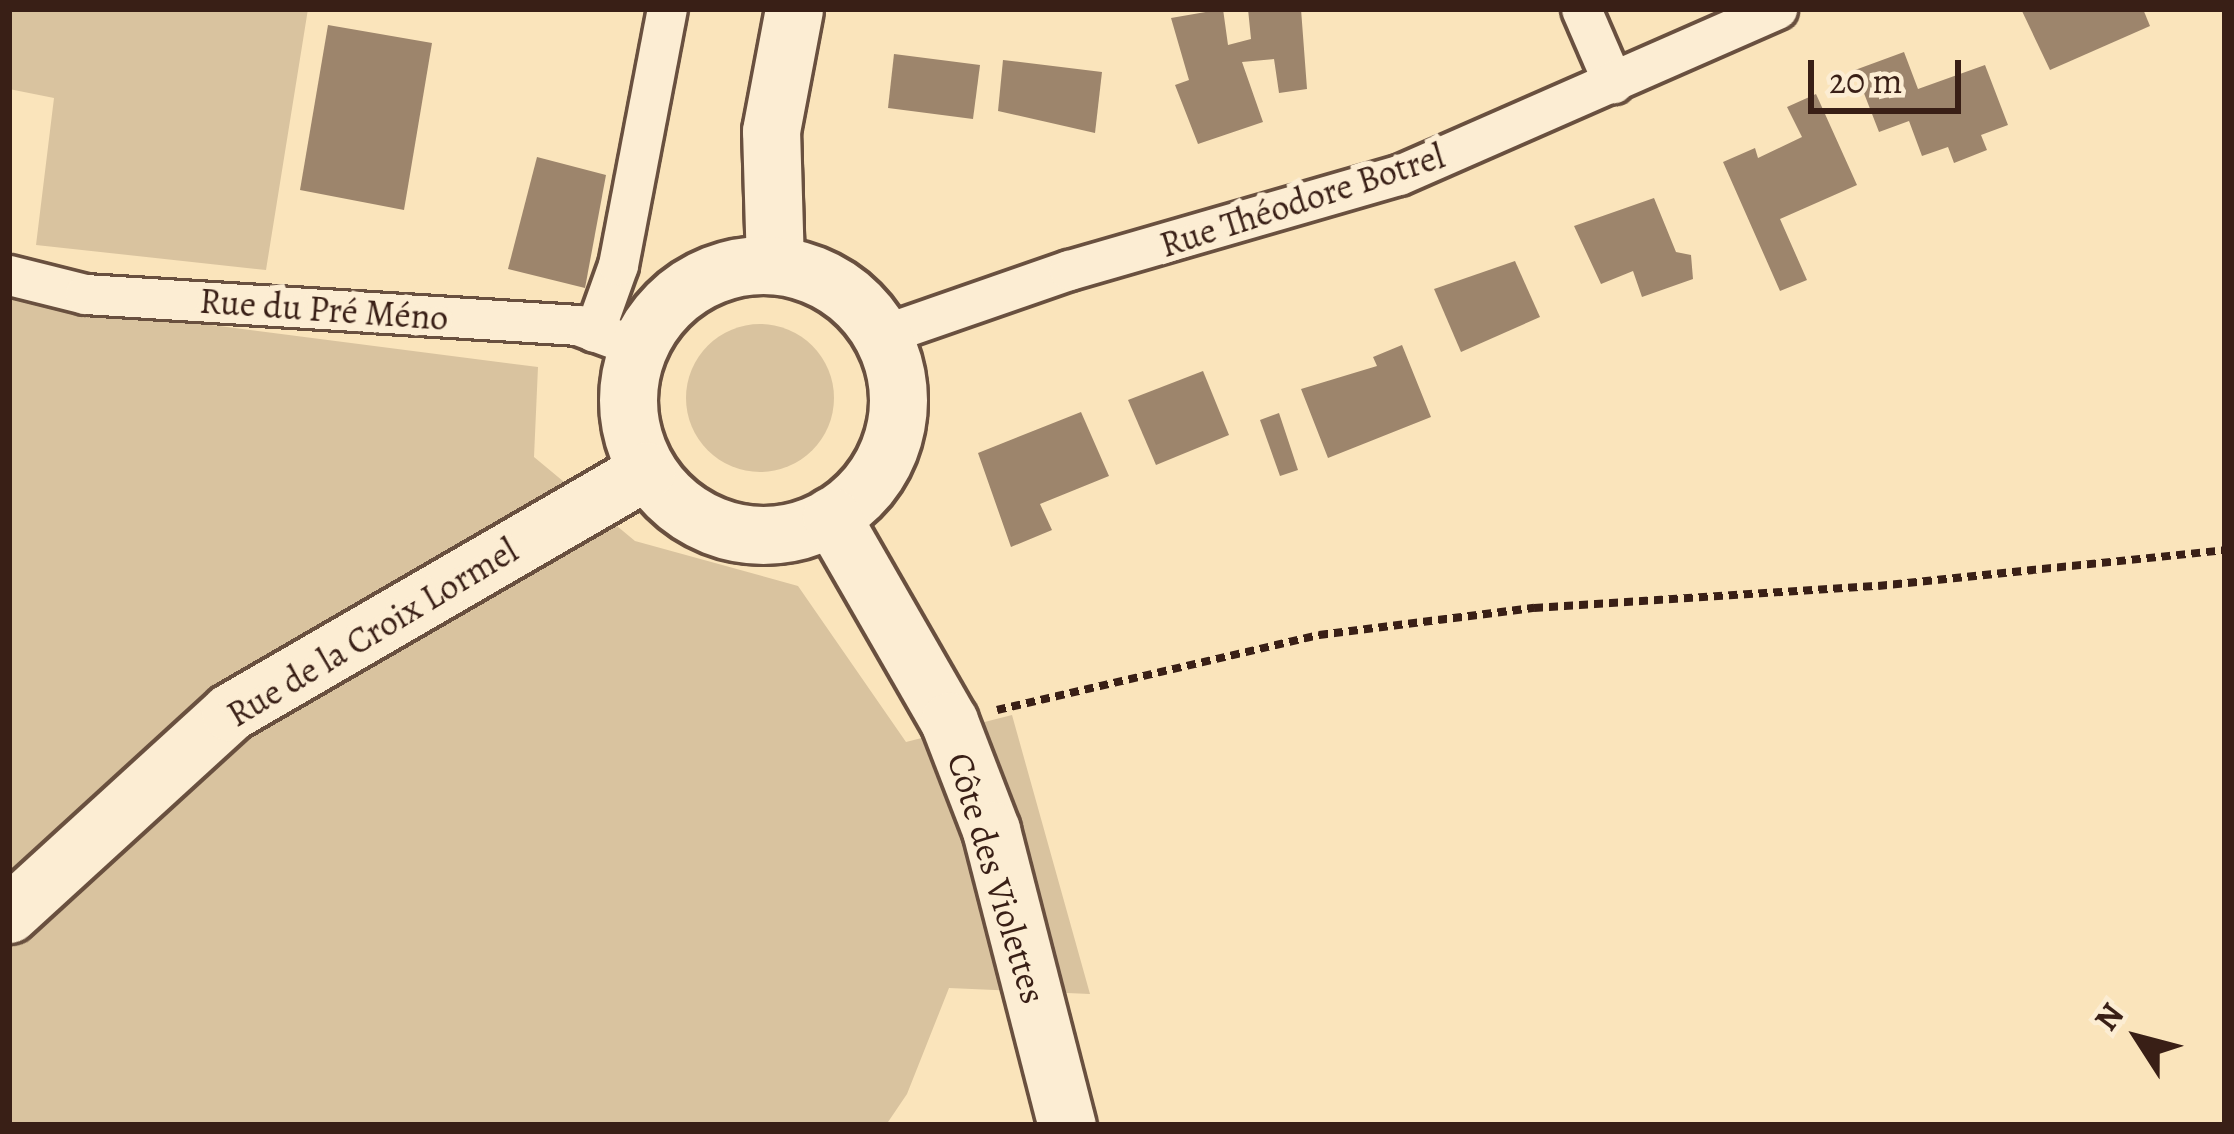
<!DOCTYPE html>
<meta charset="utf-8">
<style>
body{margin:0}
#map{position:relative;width:2234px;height:1134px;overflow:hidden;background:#fae4bb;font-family:Alegreya,serif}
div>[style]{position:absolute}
.green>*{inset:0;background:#d9c39f}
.round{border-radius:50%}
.building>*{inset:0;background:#9d856c}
.path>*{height:8px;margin-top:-4px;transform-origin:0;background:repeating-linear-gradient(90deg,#391f16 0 9px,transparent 0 15px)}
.roads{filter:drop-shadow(3px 0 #69503f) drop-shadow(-3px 0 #69503f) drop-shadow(0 3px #69503f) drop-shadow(0 -3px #69503f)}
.street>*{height:39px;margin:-19.5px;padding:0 19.5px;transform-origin:19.5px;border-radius:19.5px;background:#fcedd3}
.secondary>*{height:57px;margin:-28.5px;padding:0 28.5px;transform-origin:28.5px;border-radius:28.5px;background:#fcedd3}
.secondary>.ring{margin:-28.5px;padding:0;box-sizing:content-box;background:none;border:57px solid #fcedd3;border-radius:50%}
span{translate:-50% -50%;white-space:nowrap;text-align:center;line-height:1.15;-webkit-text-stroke:12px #fcedd3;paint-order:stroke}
.street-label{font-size:36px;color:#391f16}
.frame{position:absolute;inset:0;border:12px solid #391f16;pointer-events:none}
.north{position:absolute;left:2078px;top:978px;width:120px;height:120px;-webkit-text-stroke:9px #fcedd3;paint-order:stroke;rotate:306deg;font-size:33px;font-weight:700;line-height:48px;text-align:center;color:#391f16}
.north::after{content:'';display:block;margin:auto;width:42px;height:54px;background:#391f16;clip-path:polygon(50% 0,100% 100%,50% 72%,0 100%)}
.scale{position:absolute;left:1808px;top:60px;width:153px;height:54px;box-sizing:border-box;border:6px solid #391f16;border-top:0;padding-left:15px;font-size:36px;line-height:42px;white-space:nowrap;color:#391f16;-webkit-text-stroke:9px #fcedd3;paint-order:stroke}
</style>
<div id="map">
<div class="green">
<i style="clip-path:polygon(9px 9px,308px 9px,266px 270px,36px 245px,54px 98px,9px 89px)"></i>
<i style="clip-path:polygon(9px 299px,538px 367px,534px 457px,635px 541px,798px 586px,906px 742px,1012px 715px,1090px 994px,949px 988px,907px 1094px,886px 1125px,9px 1125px)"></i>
<i class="round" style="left:686px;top:324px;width:148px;height:148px"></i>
</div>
<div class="building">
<i style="clip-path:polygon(1223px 9px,1228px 45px,1251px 39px,1248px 9px,1301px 9px,1307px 89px,1279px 93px,1274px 59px,1242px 62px,1263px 122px,1198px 144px,1175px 85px,1189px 80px,1171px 18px)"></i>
<i style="clip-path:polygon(2021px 9px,2143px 9px,2150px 26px,2050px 70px)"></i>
<i style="clip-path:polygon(328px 25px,432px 43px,404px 210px,300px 190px)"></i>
<i style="clip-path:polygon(1904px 52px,1918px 89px,1985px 65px,2008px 125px,1981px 135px,1987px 150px,1954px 163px,1948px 147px,1922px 156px,1909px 121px,1879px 132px,1855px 70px)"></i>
<i style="clip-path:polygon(894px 54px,980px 65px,973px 119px,888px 108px)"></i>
<i style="clip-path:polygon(1003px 60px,1102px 72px,1095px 133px,998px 111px)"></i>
<i style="clip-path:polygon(1816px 94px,1857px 185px,1780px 219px,1807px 280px,1780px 291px,1723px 162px,1755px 148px,1758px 158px,1802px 137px,1787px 107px)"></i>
<i style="clip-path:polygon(537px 157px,606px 175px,585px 288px,508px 269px)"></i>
<i style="clip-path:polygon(1654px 198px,1676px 252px,1691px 255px,1693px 279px,1642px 297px,1633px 271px,1601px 284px,1574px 226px)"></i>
<i style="clip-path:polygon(1515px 261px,1540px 317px,1461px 352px,1434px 289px)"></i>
<i style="clip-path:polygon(1402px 345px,1431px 417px,1328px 458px,1301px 389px,1377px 366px,1373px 357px)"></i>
<i style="clip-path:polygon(1203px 371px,1229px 435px,1156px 465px,1128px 400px)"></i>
<i style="clip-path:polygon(1081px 412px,1109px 476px,1040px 504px,1052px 530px,1011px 547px,978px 453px)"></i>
<i style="clip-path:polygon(1279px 413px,1298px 470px,1280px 476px,1260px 420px)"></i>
</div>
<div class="path">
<i style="left:997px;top:710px;width:331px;rotate:-13.1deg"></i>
<i style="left:1319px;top:635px;width:217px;rotate:-7.2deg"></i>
<i style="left:1534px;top:608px;width:345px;rotate:-3.7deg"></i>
<i style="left:1878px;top:586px;width:349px;rotate:-5.9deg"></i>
</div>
<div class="roads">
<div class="street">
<i style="left:1581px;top:9px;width:81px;rotate:66.6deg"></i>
<i style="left:9px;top:275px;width:78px;rotate:14deg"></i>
<i style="left:85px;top:294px;width:493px;rotate:3.6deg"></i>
<i style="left:577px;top:325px;width:64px;rotate:20.1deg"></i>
<i style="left:594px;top:332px;width:71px;rotate:-70.3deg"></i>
<i style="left:618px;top:265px;width:261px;rotate:-79.2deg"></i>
<i style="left:882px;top:335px;width:198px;rotate:-19.2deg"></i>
<i style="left:1069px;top:270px;width:343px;rotate:-16.1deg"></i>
<i style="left:1399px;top:175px;width:413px;rotate:-23.7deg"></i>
</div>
<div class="secondary">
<i style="left:775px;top:264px;width:133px;rotate:-91.7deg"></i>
<i style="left:771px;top:131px;width:124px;rotate:-79.3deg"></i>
<i class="ring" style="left:628px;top:265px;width:213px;height:213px"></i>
<i style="left:831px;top:516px;width:237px;rotate:60.1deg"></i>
<i style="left:949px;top:721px;width:117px;rotate:68.9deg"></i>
<i style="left:991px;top:830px;width:305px;rotate:75.6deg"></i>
<i style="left:9px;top:914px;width:299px;rotate:-42.4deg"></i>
<i style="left:230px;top:712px;width:481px;rotate:-30.1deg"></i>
</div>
</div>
<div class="street-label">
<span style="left:1302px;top:200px;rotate:-18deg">Rue Théodore Botrel</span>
<span style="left:324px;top:309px;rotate:4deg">Rue du Pré Méno</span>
<span style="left:372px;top:632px;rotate:-31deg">Rue de la Croix Lormel</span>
<span style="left:997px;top:878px;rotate:73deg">Côte des Violettes</span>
</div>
<div class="frame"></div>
<div class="north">N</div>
<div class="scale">20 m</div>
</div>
